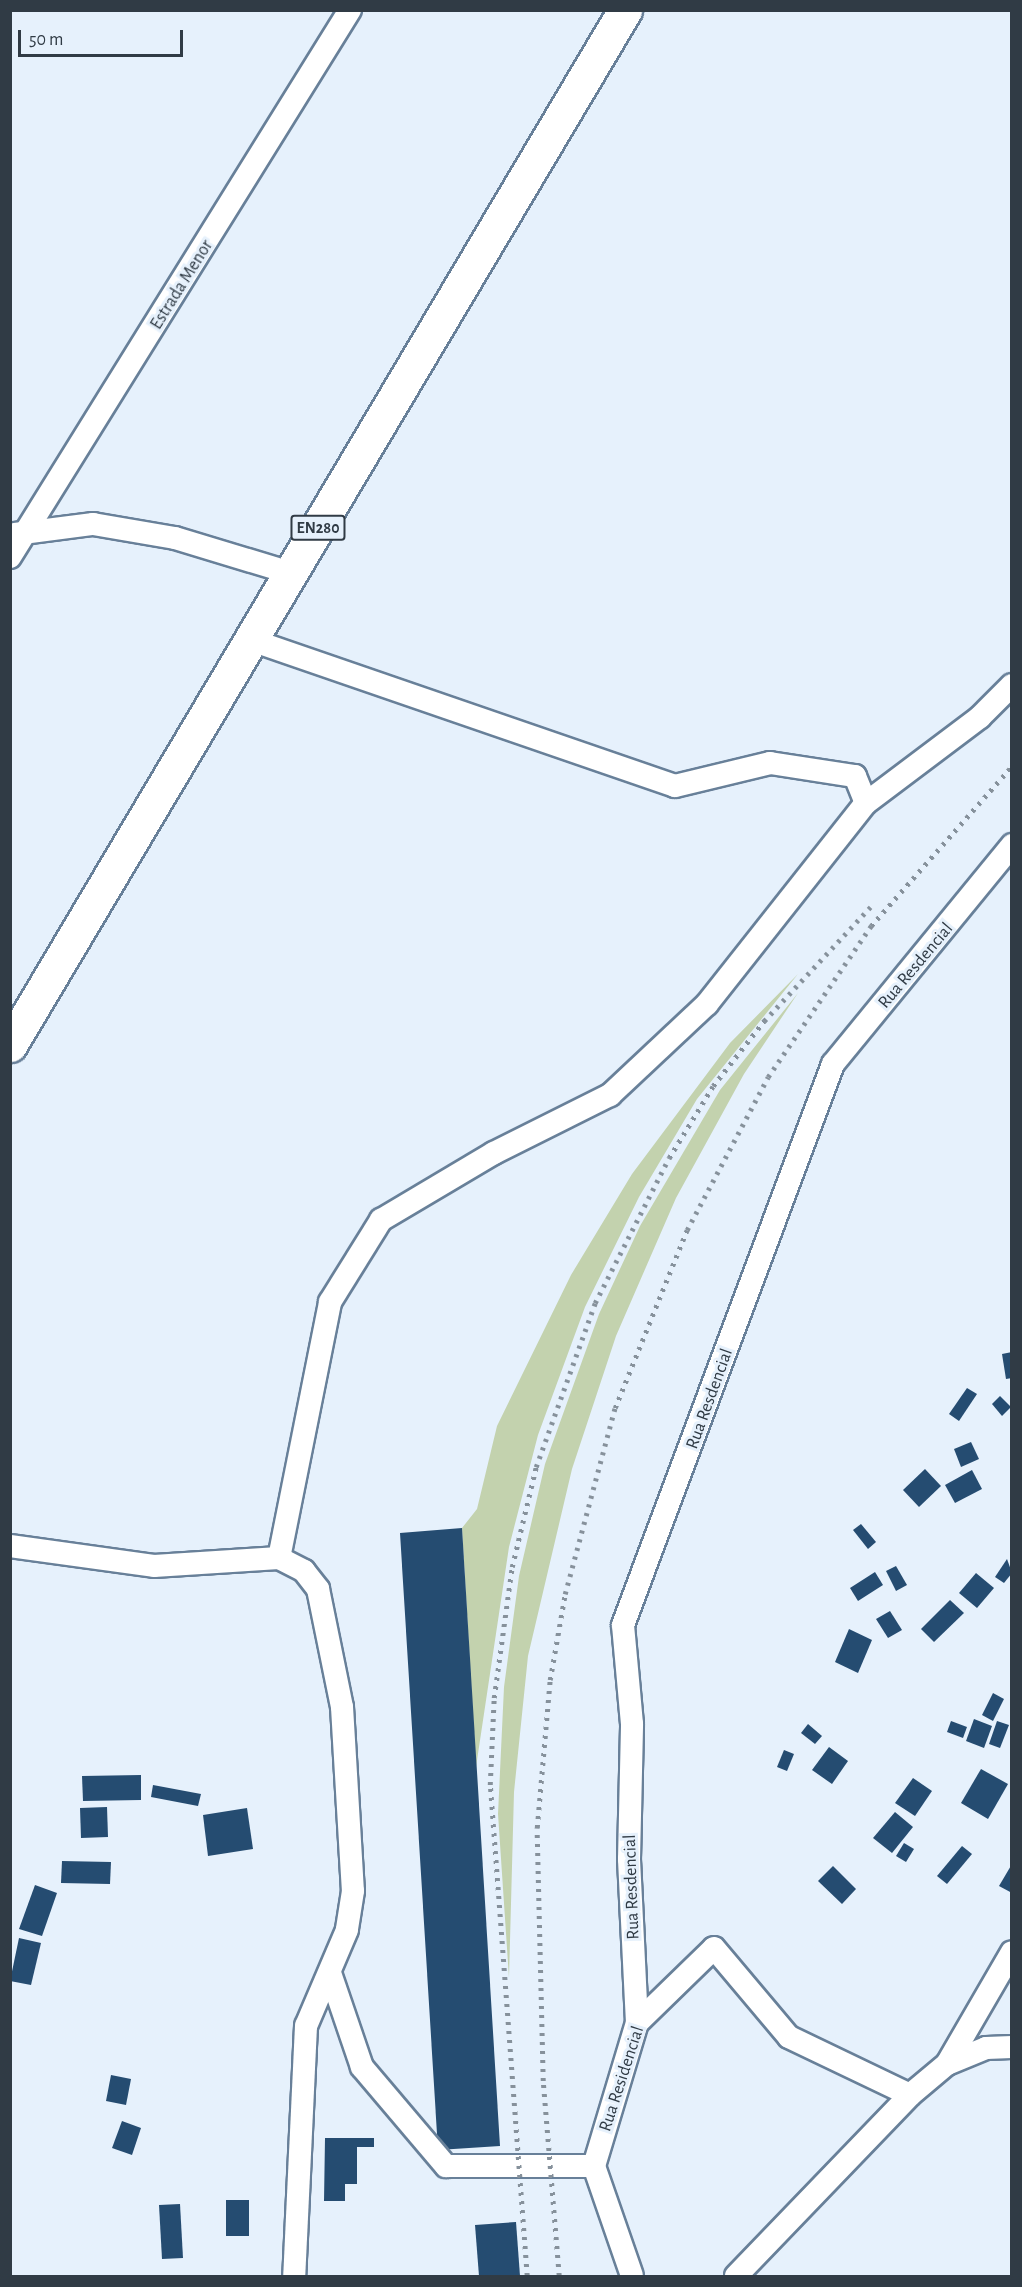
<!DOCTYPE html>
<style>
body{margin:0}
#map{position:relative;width:1022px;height:2287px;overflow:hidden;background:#e6f1fc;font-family:"Alegreya Sans",sans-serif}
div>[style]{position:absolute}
.green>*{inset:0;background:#c3d2ae}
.building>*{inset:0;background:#254c71}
.roads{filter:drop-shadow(2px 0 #688099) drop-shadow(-2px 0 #688099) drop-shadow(0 2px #688099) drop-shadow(0 -2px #688099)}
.street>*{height:22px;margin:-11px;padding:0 11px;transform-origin:11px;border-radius:11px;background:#fff}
.primary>*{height:33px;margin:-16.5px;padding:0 16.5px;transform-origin:16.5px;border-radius:16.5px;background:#fff}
.rail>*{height:4.5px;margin-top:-2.25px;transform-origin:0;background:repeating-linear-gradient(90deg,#86919b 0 3px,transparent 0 9px)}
span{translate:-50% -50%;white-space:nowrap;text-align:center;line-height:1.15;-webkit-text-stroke:6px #e6f1fc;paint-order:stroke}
.shield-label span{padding:2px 4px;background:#e6f1fc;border:2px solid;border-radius:4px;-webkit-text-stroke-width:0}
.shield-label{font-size:16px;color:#303b45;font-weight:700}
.street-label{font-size:18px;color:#303b45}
.frame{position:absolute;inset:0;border:12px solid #303b45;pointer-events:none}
.scale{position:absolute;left:18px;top:30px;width:165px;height:27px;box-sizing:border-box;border:3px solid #303b45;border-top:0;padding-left:8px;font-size:18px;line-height:21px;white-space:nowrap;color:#303b45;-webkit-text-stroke:4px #e6f1fc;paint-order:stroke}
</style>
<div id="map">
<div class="green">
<i style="clip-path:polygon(798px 974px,697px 1099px,639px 1197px,585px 1307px,538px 1435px,509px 1547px,476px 1767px,462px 1528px,477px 1509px,497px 1426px,571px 1275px,632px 1174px,730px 1043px)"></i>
<i style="clip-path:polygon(798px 993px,744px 1074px,676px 1198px,616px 1336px,572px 1469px,528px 1656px,514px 1792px,509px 1978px,498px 1814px,504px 1687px,519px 1576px,545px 1464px,599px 1314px,640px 1226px,720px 1090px)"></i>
</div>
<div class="building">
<i style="clip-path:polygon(1012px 1352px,1012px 1378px,1006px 1379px,1002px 1354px)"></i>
<i style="clip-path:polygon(967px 1388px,977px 1394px,959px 1421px,949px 1414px)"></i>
<i style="clip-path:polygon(1000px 1396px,1011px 1407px,1002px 1416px,992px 1404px)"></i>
<i style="clip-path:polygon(971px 1442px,979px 1459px,961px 1467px,954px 1449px)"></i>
<i style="clip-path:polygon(925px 1469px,941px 1486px,919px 1507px,903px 1490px)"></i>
<i style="clip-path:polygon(972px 1470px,982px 1489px,955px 1503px,945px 1485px)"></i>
<i style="clip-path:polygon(861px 1524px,876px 1542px,868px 1549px,853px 1530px)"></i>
<i style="clip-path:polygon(462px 1528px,500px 2146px,438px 2150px,400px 1533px)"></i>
<i style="clip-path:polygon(1007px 1559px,1012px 1573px,1004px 1583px,995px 1577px)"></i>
<i style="clip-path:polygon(896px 1566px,907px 1585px,896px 1591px,886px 1571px)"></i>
<i style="clip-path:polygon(875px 1572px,883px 1585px,858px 1601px,850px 1588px)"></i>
<i style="clip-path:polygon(976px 1573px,994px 1588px,977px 1608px,959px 1593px)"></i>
<i style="clip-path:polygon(950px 1600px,964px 1613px,934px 1642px,921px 1629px)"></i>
<i style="clip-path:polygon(890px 1611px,902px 1630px,888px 1638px,876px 1619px)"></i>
<i style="clip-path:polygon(849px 1629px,872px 1640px,858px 1673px,835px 1662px)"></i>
<i style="clip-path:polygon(993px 1693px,1004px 1699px,993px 1721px,982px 1715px)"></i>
<i style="clip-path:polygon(974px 1719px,992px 1726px,984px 1748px,966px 1741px)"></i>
<i style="clip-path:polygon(951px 1721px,967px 1727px,963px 1738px,947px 1732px)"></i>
<i style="clip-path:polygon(997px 1721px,1009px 1725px,1000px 1748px,989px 1744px)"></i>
<i style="clip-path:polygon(808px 1724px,822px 1736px,815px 1744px,801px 1733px)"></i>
<i style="clip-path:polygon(829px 1747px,848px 1761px,832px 1784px,812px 1770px)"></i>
<i style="clip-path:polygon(784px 1750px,794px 1754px,787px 1771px,777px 1767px)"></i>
<i style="clip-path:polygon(981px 1769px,1008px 1784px,988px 1819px,961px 1803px)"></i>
<i style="clip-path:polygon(141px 1775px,141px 1800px,83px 1801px,82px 1776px)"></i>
<i style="clip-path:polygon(913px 1778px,932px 1791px,915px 1816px,895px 1803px)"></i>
<i style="clip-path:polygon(153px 1785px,201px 1794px,198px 1806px,151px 1797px)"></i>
<i style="clip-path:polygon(107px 1807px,108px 1837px,81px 1838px,80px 1808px)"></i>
<i style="clip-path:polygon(247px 1808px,253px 1849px,208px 1856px,203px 1815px)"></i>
<i style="clip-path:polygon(895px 1812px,913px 1827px,892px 1853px,873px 1838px)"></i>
<i style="clip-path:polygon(904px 1843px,914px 1849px,906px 1862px,896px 1856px)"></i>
<i style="clip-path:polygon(962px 1846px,972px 1854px,947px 1884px,937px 1876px)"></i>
<i style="clip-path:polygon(62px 1861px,111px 1862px,110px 1884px,61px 1883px)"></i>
<i style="clip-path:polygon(1012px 1864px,1012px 1893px,999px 1886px)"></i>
<i style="clip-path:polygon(833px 1866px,856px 1889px,842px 1904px,818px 1881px)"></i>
<i style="clip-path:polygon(35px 1885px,57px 1893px,42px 1936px,19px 1929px)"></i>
<i style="clip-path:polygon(19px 1938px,41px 1943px,31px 1985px,10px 1981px)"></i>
<i style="clip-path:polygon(111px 2075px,131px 2079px,126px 2105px,106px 2101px)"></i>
<i style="clip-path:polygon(122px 2121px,141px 2128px,132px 2155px,112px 2148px)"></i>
<i style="clip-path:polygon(325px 2138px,374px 2138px,374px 2147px,357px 2147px,357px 2184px,345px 2184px,345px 2201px,324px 2201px)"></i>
<i style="clip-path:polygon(226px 2200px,249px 2200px,249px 2236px,226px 2236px)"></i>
<i style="clip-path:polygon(180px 2204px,183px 2258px,162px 2259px,159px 2205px)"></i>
<i style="clip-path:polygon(516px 2222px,520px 2276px,479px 2276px,475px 2225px)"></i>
</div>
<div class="roads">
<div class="street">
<i style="left:15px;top:534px;width:79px;rotate:-7.3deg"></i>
<i style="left:93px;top:524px;width:83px;rotate:9.7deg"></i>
<i style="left:175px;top:538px;width:121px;rotate:16.8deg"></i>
<i style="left:10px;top:557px;width:644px;rotate:-58.14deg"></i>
<i style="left:251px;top:640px;width:448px;rotate:19deg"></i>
<i style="left:675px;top:786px;width:98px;rotate:-13.6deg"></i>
<i style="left:770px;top:763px;width:86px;rotate:8.7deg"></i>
<i style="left:855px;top:776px;width:29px;rotate:68deg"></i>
<i style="left:866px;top:803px;width:143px;rotate:-37deg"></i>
<i style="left:980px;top:717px;width:45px;rotate:-45deg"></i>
<i style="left:10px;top:1546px;width:145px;rotate:7.9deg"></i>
<i style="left:154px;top:1566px;width:125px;rotate:-3.7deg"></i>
<i style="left:279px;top:1558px;width:28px;rotate:27deg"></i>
<i style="left:304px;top:1571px;width:23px;rotate:52deg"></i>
<i style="left:318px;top:1589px;width:120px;rotate:78.5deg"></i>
<i style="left:342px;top:1707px;width:184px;rotate:86.6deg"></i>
<i style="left:353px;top:1891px;width:39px;rotate:99deg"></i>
<i style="left:347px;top:1930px;width:104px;rotate:113.1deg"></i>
<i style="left:306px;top:2026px;width:250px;rotate:92.7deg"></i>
<i style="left:279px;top:1558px;width:261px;rotate:-78.7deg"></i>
<i style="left:330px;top:1302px;width:97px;rotate:-58.1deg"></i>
<i style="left:381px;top:1220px;width:131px;rotate:-30.7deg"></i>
<i style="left:494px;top:1153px;width:130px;rotate:-26.6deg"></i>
<i style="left:610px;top:1095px;width:133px;rotate:-43.2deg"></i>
<i style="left:707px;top:1004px;width:256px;rotate:-51.7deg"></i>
<i style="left:330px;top:1973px;width:99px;rotate:71.2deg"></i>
<i style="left:362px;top:2067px;width:130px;rotate:49.7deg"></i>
<i style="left:446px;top:2166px;width:148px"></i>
<i style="left:594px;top:2166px;width:149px;rotate:-73.3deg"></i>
<i style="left:637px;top:2023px;width:107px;rotate:-44.2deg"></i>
<i style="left:714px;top:1948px;width:116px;rotate:49.9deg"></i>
<i style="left:789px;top:2037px;width:134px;rotate:25.6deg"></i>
<i style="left:637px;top:2023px;width:164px;rotate:-92.8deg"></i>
<i style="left:629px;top:1859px;width:135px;rotate:-88.7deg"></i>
<i style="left:632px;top:1724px;width:99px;rotate:-95.2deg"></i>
<i style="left:623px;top:1625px;width:599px;rotate:-69.48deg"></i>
<i style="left:833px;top:1064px;width:283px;rotate:-50.7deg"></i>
<i style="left:947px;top:2064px;width:129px;rotate:-59.9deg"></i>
<i style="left:594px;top:2166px;width:116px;rotate:70.9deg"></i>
<i style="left:736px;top:2276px;width:251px;rotate:-46.1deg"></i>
<i style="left:910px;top:2095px;width:48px;rotate:-40deg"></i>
<i style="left:947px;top:2064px;width:42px;rotate:-22.3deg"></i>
<i style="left:986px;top:2048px;width:26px;rotate:-2deg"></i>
</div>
<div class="primary">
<i style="left:10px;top:1045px;width:1204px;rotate:-59.28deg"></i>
</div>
</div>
<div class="rail">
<i style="left:527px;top:2276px;width:492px;rotate:-94.3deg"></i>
<i style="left:490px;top:1785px;width:87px;rotate:-87.4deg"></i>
<i style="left:494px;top:1698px;width:132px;rotate:-82.2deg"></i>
<i style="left:512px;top:1567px;width:103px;rotate:-76.5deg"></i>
<i style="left:536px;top:1467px;width:174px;rotate:-70.2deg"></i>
<i style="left:595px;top:1303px;width:163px;rotate:-63deg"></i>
<i style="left:669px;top:1158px;width:84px;rotate:-58.6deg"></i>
<i style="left:713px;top:1086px;width:83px;rotate:-51.9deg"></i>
<i style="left:764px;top:1021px;width:158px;rotate:-47deg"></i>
<i style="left:559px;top:2276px;width:196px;rotate:-94.7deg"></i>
<i style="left:543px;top:2081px;width:253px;rotate:-91.4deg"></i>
<i style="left:537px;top:1828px;width:149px;rotate:-85deg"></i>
<i style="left:550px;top:1680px;width:87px;rotate:-80.1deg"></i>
<i style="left:565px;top:1594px;width:193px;rotate:-75deg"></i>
<i style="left:615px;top:1408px;width:192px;rotate:-68deg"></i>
<i style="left:687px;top:1230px;width:173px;rotate:-62.1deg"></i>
<i style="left:768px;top:1077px;width:183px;rotate:-55.7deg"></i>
<i style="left:871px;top:926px;width:213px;rotate:-48.6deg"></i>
</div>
<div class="shield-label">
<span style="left:318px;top:528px">EN280</span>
</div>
<div class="street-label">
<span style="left:182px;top:285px;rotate:-58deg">Estrada Menor</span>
<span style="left:916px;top:966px;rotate:-50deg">Rua Resdencial</span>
<span style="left:710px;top:1399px;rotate:-70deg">Rua Resdencial</span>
<span style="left:632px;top:1887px;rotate:-92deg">Rua Resdencial</span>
<span style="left:622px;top:2079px;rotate:-72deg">Rua Residencial</span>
</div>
<div class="frame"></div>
<div class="scale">50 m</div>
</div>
